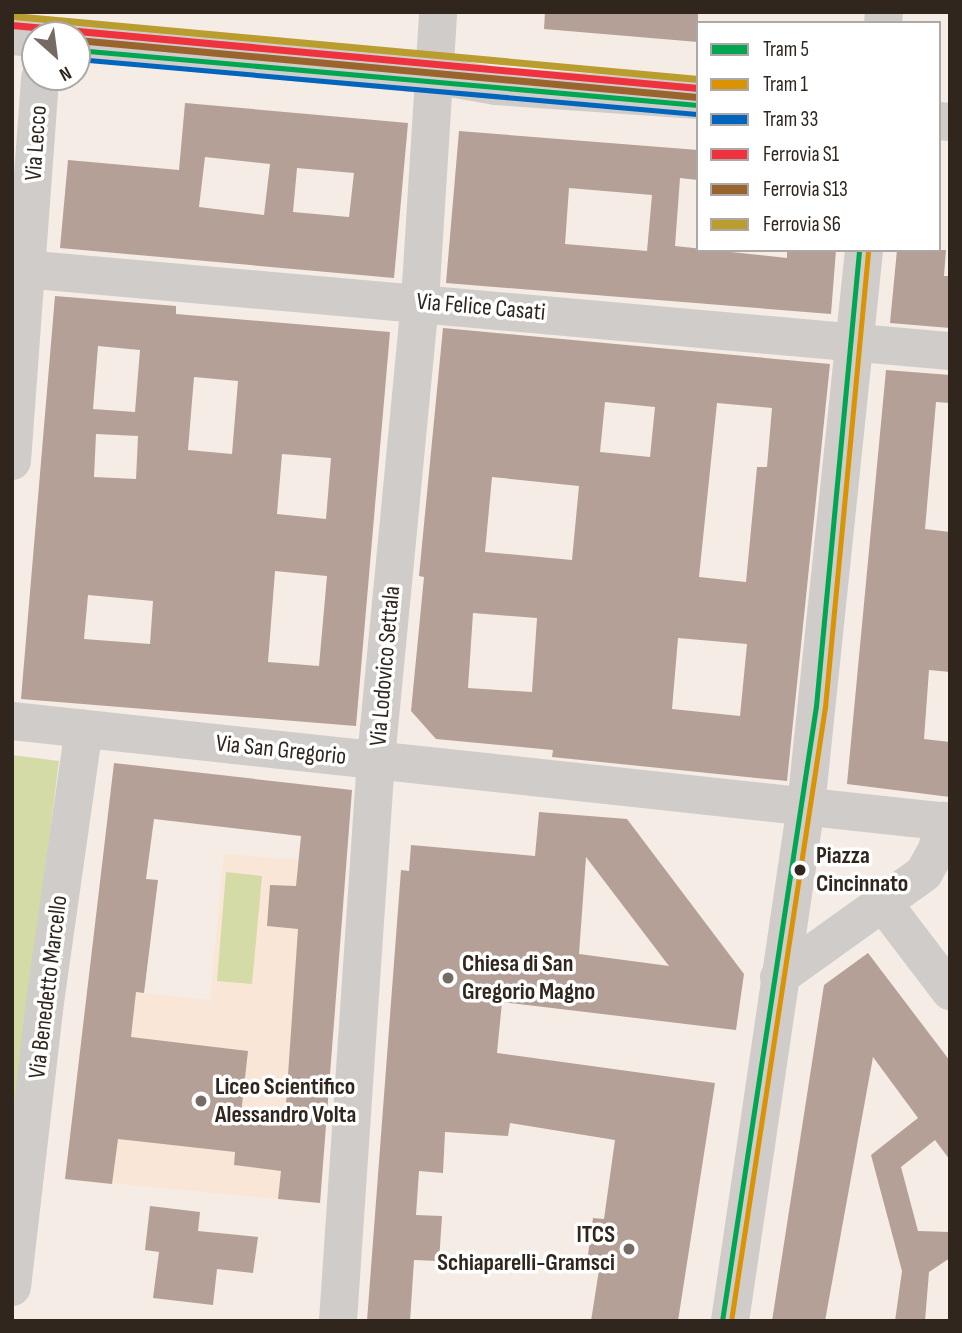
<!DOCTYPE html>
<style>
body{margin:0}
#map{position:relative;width:962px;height:1333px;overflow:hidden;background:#f5ece5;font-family:"Sofia Sans Condensed",sans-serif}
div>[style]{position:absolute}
.built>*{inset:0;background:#fae6d7}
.green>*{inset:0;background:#d5dba6}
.building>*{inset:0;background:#b4a096}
.minor>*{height:38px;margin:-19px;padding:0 19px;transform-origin:19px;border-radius:19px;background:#cfccc9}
.rail-1>*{height:7px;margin:-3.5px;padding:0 3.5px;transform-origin:3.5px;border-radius:3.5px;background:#ee333e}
.rail-2>*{height:7px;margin:-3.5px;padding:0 3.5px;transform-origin:3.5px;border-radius:3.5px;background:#99642e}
.rail-3>*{height:7px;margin:-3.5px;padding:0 3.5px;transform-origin:3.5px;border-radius:3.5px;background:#b99d2e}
.tram-1>*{height:5px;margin:-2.5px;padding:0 2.5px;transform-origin:2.5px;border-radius:2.5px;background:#00a651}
.tram-2>*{height:5px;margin:-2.5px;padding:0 2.5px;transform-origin:2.5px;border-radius:2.5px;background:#d99304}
.tram-3>*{height:5px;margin:-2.5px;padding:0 2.5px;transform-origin:2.5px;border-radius:2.5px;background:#0065bd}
.dots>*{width:19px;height:19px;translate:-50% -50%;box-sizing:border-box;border:4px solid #fff;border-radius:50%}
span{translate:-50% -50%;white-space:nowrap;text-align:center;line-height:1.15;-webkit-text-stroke:7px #fff;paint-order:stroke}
.street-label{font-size:24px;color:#31261e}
.stop-label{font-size:24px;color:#31261e;font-weight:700}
.left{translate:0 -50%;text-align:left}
.poi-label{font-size:24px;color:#31261e;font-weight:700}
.right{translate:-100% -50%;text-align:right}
.frame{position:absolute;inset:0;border:14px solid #31261e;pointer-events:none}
.legend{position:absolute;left:696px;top:21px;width:245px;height:231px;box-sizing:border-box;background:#fff;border:2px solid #ada8a5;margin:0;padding:9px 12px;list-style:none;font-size:21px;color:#31261e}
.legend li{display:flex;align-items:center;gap:14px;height:35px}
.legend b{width:35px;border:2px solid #ada8a5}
.north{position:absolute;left:21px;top:21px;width:70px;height:70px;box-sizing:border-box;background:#fff;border:2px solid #ada8a5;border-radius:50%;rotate:152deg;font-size:19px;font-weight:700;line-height:28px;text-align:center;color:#31261e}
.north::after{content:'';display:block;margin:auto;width:24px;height:32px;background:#766b64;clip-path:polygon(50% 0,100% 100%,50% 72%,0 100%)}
</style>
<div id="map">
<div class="built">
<i style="clip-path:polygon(224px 854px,347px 863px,320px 1203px,65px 1179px,87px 987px,210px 1000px)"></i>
</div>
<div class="green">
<i style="clip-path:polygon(12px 755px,59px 761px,12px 1136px)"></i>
<i style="clip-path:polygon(226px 872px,262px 876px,252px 984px,217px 981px)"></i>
</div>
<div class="building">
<i style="clip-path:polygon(545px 12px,698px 12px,698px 42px,544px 29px)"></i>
<i style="clip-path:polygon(evenodd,185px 103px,408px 123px,394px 278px,60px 248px,68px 160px,179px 170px,185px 103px,205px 157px,270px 164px,264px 215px,199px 207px,205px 157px,185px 103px,297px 168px,354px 173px,349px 217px,293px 212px,297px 168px)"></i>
<i style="clip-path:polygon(evenodd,459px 131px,698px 150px,698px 180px,680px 178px,675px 246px,787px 258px,787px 250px,836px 250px,831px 314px,446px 283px,459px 131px,569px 188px,652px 195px,647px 251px,565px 244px,569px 188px)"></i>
<i style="clip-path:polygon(897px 250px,946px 250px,944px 276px,950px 276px,950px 328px,890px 323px)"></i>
<i style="clip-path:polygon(evenodd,55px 296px,176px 306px,176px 314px,390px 332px,356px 726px,21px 699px,55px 296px,98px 346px,140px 350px,135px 412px,93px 409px,98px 346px,55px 296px,194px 377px,238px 381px,232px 454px,188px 450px,194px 377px,55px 296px,96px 434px,138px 436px,136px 479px,94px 477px,96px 434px,55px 296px,282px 454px,331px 458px,326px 519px,277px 514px,282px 454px,55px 296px,275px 571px,327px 576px,319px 666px,268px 662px,275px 571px,55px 296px,88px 595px,153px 601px,150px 644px,84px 639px,88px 595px)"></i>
<i style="clip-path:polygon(evenodd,443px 328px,830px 364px,787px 781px,552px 757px,553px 750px,436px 739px,411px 711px,424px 577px,419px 576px,443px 328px,605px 402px,655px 407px,650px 457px,600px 452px,605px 402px,443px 328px,717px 403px,772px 408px,767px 467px,757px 467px,746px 582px,699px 577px,717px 403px,443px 328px,492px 477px,579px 486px,572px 560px,485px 552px,492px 477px,443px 328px,473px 613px,537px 618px,532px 692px,468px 688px,473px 613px,443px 328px,678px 638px,747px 644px,740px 716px,672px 709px,678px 638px)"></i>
<i style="clip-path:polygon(886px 370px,950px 375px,950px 403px,936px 402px,925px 529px,950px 532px,950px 672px,929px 670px,924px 739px,950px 742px,950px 797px,847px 784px)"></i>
<i style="clip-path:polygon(evenodd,114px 763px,352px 790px,320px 1203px,278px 1199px,281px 1171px,234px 1165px,235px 1152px,118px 1139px,112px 1184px,65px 1179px,114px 763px,154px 819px,301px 836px,296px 886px,270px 885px,267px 926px,298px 929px,285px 1119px,241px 1114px,248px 1051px,131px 1037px,136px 992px,144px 993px,158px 880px,146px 879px,154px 819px)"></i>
<i style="clip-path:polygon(evenodd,539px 812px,627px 819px,744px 974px,736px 1030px,502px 1002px,497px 1053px,715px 1083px,678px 1321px,591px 1321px,599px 1270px,586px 1269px,593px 1218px,604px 1219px,615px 1140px,510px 1123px,508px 1136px,445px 1132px,443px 1173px,419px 1171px,416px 1215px,442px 1216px,439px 1261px,414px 1260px,410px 1321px,367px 1321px,401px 870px,409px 871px,411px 845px,535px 856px,539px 812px,586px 857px,669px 966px,579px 954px,586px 857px)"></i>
<i style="clip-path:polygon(868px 953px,950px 1061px,950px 1160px,935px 1140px,901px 1167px,918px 1231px,950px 1232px,950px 1258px,929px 1272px,925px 1321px,895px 1321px,902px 1271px,871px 1155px,918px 1118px,873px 1057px,825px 1321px,772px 1321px,824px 985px)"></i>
<i style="clip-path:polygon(150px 1206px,200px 1212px,198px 1231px,258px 1237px,253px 1273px,217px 1269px,213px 1305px,153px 1298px,159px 1252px,145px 1250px)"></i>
</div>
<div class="minor">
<i style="left:883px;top:23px;width:11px;rotate:-85deg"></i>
<i style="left:12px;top:36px;width:23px;rotate:5deg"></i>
<i style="left:77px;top:42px;width:358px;rotate:5.3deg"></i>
<i style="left:433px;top:75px;width:64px;rotate:9.9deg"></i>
<i style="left:496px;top:86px;width:202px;rotate:4deg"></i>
<i style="left:939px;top:121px;width:11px;rotate:5deg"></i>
<i style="left:12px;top:268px;width:942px;rotate:5.06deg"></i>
<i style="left:12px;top:461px;width:385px;rotate:-85.8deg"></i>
<i style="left:12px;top:721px;width:943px;rotate:6.15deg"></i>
<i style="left:883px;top:903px;width:111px;rotate:52.7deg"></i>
<i style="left:779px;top:977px;width:178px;rotate:-35.6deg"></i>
<i style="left:924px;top:873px;width:26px;rotate:-61deg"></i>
<i style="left:937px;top:850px;width:30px;rotate:-78deg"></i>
<i style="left:12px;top:1287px;width:280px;rotate:-83.4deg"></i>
<i style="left:44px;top:1009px;width:283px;rotate:-81.9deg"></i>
<i style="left:338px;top:1321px;width:563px;rotate:-86.13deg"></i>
<i style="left:376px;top:759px;width:460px;rotate:-84.5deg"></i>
<i style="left:420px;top:301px;width:290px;rotate:-86.4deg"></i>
<i style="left:730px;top:1321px;width:521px;rotate:-81.61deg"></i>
<i style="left:806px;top:806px;width:559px;rotate:-84.04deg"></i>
</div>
<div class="rail-1">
<i style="left:12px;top:25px;width:689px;rotate:5.25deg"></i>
</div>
<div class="rail-2">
<i style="left:77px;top:40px;width:623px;rotate:5.25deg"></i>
</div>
<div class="rail-3">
<i style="left:13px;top:16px;width:688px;rotate:5.25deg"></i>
</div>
<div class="tram-1">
<i style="left:77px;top:50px;width:623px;rotate:5.06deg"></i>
<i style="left:722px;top:1321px;width:622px;rotate:-81.31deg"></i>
<i style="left:816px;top:706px;width:458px;rotate:-84.6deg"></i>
</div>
<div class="tram-2">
<i style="left:731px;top:1321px;width:621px;rotate:-81.3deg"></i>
<i style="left:825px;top:707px;width:458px;rotate:-84.6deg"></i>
</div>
<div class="tram-3">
<i style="left:77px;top:59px;width:622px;rotate:5.07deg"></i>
</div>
<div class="dots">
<i style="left:800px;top:870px;background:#31261e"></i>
<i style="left:448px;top:978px;background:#766b64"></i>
<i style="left:201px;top:1101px;background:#766b64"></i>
<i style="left:629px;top:1249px;background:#766b64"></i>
</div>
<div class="street-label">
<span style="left:36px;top:143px;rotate:-86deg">Via Lecco</span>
<span style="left:481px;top:307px;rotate:5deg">Via Felice Casati</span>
<span style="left:385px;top:666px;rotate:-85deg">Via Lodovico Settala</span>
<span style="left:281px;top:750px;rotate:6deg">Via San Gregorio</span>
<span style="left:48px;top:987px;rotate:-83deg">Via Benedetto Marcello</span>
</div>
<div class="stop-label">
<span class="left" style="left:816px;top:870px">Piazza<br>Cincinnato</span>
</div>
<div class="poi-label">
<span class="left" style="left:462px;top:978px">Chiesa di San<br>Gregorio Magno</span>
<span class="left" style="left:215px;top:1101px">Liceo Scientifico<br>Alessandro Volta</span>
<span class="right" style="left:615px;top:1249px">ITCS<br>Schiaparelli-Gramsci</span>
</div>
<div class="frame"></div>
<ul class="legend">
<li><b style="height:9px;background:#00a651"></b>Tram 5</li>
<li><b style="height:9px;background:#d99304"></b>Tram 1</li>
<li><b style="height:9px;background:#0065bd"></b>Tram 33</li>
<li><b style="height:9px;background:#ee333e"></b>Ferrovia S1</li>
<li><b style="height:9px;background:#99642e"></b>Ferrovia S13</li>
<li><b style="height:9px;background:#b99d2e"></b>Ferrovia S6</li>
</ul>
<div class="north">N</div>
</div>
